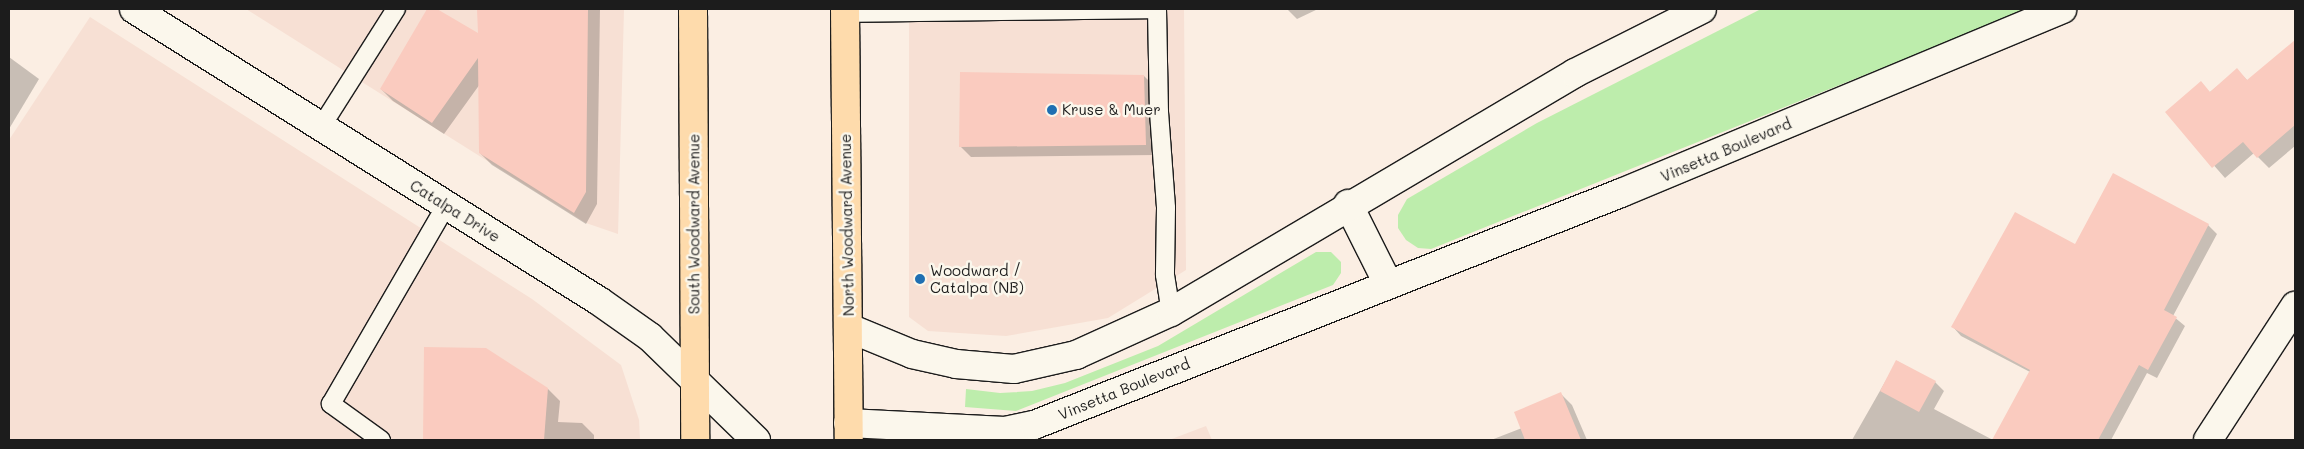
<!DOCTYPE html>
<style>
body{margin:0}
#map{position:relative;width:2304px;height:449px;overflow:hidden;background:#fbeee3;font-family:Mali,sans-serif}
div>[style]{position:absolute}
.built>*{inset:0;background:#f7e0d4}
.green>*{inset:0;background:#bdedac}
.shadow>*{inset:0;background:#0003}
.building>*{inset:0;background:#facbbf}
.roads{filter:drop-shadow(1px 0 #1c1c1c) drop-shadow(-1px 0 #1c1c1c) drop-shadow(0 1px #1c1c1c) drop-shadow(0 -1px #1c1c1c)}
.service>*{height:18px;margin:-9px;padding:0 9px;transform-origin:9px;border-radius:9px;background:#fbf7ec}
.minor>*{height:28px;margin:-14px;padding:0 14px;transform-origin:14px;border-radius:14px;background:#fbf7ec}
.tertiary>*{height:28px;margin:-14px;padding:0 14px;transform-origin:14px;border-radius:14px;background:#fbf7ec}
.primary>*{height:28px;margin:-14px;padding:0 14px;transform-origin:14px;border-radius:14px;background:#fedbac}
.dots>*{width:14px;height:14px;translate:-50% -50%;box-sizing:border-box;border:2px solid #fbf7ec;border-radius:50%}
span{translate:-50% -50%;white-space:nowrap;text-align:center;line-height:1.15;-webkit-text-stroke:5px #fbf7ec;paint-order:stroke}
.poi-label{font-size:15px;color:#1c1c1c}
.left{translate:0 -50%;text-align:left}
.street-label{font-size:15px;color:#1c1c1c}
.frame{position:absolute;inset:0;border:10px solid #1c1c1c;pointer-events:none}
</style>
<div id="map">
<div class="built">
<i style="clip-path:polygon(246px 9px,624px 9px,618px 234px,586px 223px)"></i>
<i style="clip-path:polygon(909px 9px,1184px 9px,1186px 270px,1108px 318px,1006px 336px,928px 331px,909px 317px)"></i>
<i style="clip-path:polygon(90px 17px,532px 299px,621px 365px,639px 420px,640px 440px,9px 440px,9px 140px)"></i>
<i style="clip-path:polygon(1206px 426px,1212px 440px,1169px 440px)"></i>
</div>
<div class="green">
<i style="clip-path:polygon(1761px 9px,2029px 9px,1431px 249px,1418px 248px,1406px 240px,1398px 228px,1398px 215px,1407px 199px,1537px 123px)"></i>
<i style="clip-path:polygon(1316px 252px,1331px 252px,1341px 262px,1341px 273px,1333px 285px,1016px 411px,965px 407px,966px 389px,1000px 393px,1032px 391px,1065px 383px,1158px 346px)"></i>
</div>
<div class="shadow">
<i style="clip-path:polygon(429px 9px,435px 9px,479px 35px,479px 9px,600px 9px,597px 204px,586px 224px,492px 165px,480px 153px,480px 84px,444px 134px,393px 101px,381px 89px)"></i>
<i style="clip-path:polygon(1287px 9px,1318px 9px,1297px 19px)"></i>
<i style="clip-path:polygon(2287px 49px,2295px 57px,2295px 146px,2269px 168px,2254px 153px,2225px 178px,2167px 112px,2210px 92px,2237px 70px,2248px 81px)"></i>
<i style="clip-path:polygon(9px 57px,39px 79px,9px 129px)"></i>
<i style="clip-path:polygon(1144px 76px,1155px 87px,1156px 155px,971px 157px,960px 146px)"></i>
<i style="clip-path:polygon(2208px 225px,2217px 234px,2173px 316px,2185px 326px,2157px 378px,2147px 373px,2111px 440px,1994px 440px,2030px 372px,1961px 336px,1953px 327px,2076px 246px)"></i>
<i style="clip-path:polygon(426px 348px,548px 389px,560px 401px,558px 422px,582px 423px,594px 435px,594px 440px,424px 440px)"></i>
<i style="clip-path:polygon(1897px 361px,1935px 382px,1944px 391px,1934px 409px,1993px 440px,1852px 440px)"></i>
<i style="clip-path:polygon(1561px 394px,1572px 405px,1587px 440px,1491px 440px,1522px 428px)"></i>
</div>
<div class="building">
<i style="clip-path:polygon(427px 9px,437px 9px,478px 33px,477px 9px,588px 9px,586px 192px,574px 213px,479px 153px,478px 58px,432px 123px,380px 89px)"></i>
<i style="clip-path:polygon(2295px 40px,2295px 125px,2257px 158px,2243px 142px,2212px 168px,2165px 112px,2201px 81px,2210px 92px,2237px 68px,2247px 80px)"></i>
<i style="clip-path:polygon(960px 72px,1144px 75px,1146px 145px,959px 147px)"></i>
<i style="clip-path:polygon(2113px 173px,2209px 224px,2164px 310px,2177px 317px,2148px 370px,2139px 365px,2098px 440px,1992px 440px,2030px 370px,1951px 327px,2015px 212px,2075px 244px)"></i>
<i style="clip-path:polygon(424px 347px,486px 348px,548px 388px,544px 440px,423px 440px)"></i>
<i style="clip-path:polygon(1896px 360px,1936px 381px,1919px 412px,1880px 391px)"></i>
<i style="clip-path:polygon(1561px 392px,1581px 440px,1525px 440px,1514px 412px)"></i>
</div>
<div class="roads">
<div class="service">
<i style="left:1157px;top:9px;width:103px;rotate:88.9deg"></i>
<i style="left:1159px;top:112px;width:96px;rotate:85.8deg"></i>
<i style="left:1166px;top:208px;width:67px;rotate:90.9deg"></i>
<i style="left:1165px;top:275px;width:37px;rotate:81deg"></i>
<i style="left:845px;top:13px;width:312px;rotate:-0.7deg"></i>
<i style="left:321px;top:127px;width:140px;rotate:-57.6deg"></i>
<i style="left:381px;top:440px;width:62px;rotate:-144.2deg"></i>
<i style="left:331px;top:404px;width:229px;rotate:-59.9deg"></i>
</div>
<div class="minor">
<i style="left:1348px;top:204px;width:89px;rotate:63.4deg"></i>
<i style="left:849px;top:328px;width:68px;rotate:22.4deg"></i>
<i style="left:912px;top:354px;width:45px;rotate:12.8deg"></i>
<i style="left:956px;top:364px;width:58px;rotate:4.9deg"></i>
<i style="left:1014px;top:369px;width:64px;rotate:-12.7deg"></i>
<i style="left:1076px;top:355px;width:104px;rotate:-24.4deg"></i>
<i style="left:1171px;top:312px;width:469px;rotate:-30.6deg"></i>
<i style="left:1575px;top:73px;width:142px;rotate:-26.7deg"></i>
<i style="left:848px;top:423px;width:157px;rotate:2.9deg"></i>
<i style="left:1005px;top:431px;width:30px;rotate:-12deg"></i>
<i style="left:1034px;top:425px;width:631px;rotate:-21.57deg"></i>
<i style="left:1621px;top:193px;width:478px;rotate:-22.6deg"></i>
<i style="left:2208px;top:440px;width:160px;rotate:-57deg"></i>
</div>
<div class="tertiary">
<i style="left:134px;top:9px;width:549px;rotate:32.13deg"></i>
<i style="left:599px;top:301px;width:62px;rotate:35.2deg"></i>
<i style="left:650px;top:337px;width:148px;rotate:44.2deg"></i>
</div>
<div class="primary">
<i style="left:693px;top:9px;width:431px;rotate:89.7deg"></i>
<i style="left:845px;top:9px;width:431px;rotate:89.5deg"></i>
</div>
</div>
<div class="dots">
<i style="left:1052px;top:110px;background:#1f6fb2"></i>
<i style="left:920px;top:279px;background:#1f6fb2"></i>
</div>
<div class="poi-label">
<span class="left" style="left:1062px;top:110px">Kruse &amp; Muer</span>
<span class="left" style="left:930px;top:279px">Woodward /<br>Catalpa (NB)</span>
</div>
<div class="street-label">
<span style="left:1726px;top:150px;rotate:-23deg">Vinsetta Boulevard</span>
<span style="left:455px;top:211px;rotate:32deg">Catalpa Drive</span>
<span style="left:694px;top:224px;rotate:-90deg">South Woodward Avenue</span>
<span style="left:847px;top:225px;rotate:-91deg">North Woodward Avenue</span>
<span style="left:1124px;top:389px;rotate:-22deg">Vinsetta Boulevard</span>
</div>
<div class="frame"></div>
</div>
